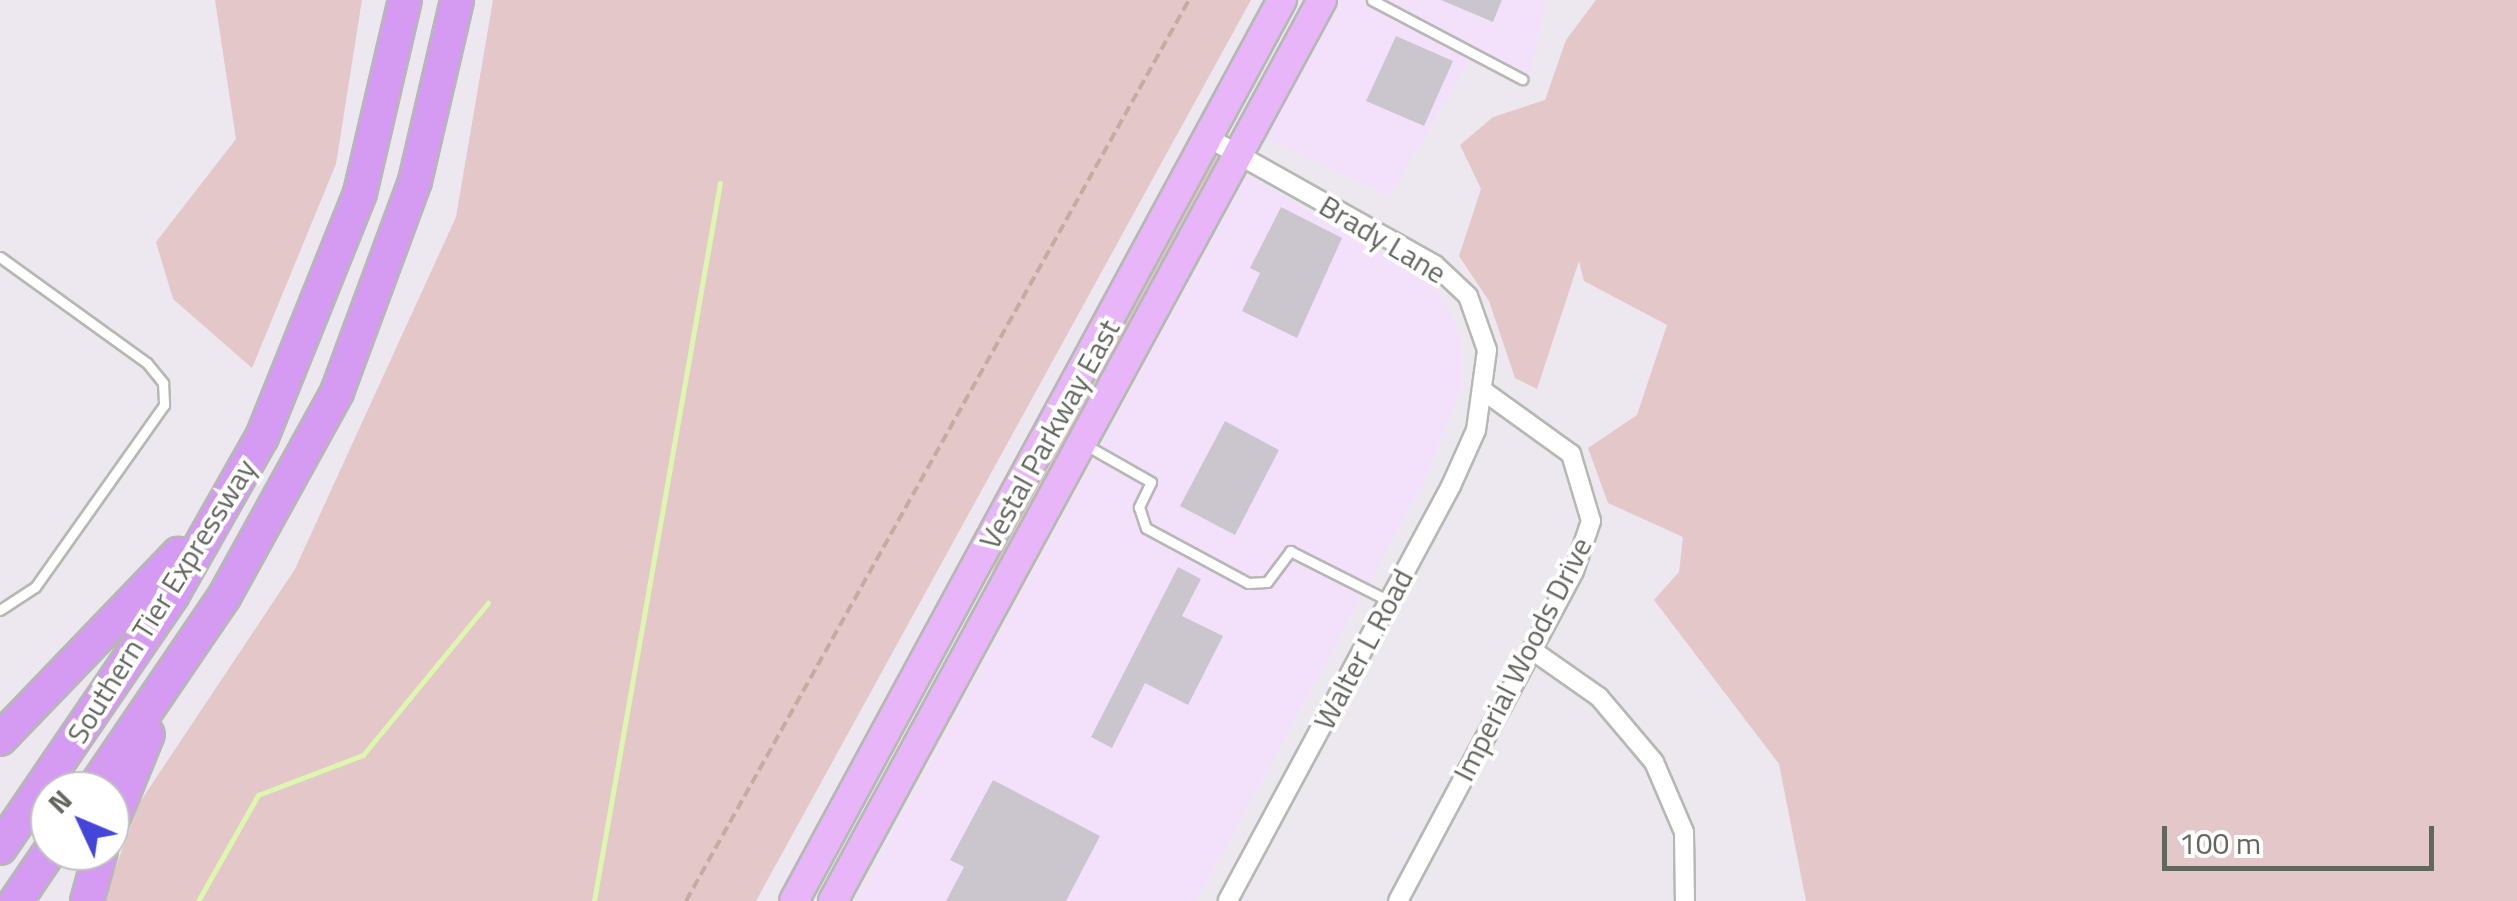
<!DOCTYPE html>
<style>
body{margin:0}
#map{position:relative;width:2517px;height:901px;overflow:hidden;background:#ede8ef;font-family:"Titillium Web",sans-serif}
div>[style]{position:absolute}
.commercial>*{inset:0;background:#f3e1fb}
.green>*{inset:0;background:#e4c7c9}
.stream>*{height:5px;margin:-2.5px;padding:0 2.5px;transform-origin:2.5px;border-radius:2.5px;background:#def7b0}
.building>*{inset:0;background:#cbc6cd}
.path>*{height:4px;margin-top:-2px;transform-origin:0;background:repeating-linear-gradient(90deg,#c7aaa2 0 10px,transparent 0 15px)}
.roads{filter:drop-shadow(2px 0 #b5b8b3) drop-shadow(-2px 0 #b5b8b3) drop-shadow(0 2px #b5b8b3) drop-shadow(0 -2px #b5b8b3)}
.lane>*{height:9px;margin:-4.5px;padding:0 4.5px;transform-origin:4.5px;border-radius:4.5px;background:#fff}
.street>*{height:18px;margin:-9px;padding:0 9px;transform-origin:9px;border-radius:9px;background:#fff}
.primary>*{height:28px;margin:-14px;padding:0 14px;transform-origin:14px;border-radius:14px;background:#e7b5f8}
.highway>*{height:32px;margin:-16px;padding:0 16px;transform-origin:16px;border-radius:16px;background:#d59bf3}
span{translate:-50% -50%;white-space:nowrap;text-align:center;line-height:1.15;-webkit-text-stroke:8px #fff;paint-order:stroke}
.street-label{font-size:30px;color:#63665f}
.north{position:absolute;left:30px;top:771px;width:100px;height:100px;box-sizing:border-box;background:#fff;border:2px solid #c1c2bf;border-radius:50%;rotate:314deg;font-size:28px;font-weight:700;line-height:40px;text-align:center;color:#63665f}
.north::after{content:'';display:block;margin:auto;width:35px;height:45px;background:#4445d9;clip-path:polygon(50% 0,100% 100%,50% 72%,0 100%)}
.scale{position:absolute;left:2162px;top:826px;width:272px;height:45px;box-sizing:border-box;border:5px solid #63665f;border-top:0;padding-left:12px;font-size:30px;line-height:35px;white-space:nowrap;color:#63665f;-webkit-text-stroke:8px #fff;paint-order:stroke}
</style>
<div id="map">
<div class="commercial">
<i style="clip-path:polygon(1340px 0,1546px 0,1528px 81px,1470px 59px,1389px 196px,1265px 138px)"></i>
<i style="clip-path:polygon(1247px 175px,1430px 278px,1458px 328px,1461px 387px,1424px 481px,1196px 901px,856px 901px)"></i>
</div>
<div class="green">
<i style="clip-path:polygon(215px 0,362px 0,336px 164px,252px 368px,173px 299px,156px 242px,236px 139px)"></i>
<i style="clip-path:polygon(493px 0,1251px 0,756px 901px,103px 901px,140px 802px,295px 569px,456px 217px)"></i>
<i style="clip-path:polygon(1596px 0,2517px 0,2517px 901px,1806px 901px,1779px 764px,1654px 600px,1679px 572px,1683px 537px,1608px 503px,1588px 448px,1637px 415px,1667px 325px,1584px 281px,1579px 261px,1537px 389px,1515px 378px,1489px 301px,1459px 256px,1481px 189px,1460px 145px,1493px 117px,1545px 100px,1566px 40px)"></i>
<i style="clip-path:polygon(1211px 152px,1223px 156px,986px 591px,1007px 527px)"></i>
</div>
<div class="stream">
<i style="left:198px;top:901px;width:122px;rotate:-60.5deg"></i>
<i style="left:258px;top:795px;width:112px;rotate:-20.9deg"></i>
<i style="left:363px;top:755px;width:197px;rotate:-50.6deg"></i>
<i style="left:594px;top:901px;width:729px;rotate:-80.05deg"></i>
</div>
<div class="building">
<i style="clip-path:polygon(1441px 0,1502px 0,1493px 22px)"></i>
<i style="clip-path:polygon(1396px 36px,1453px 61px,1424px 126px,1366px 101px)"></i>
<i style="clip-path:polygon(1281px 207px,1342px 238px,1297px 338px,1242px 311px,1260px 273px,1250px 268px)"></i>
<i style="clip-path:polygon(1225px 421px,1279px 450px,1235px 535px,1180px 506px)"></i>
<i style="clip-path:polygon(1178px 567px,1201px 579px,1182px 616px,1223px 636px,1188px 705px,1145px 683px,1112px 748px,1091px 737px)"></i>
<i style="clip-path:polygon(993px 780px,1100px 836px,1066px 901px,946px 901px,964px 867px,950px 860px)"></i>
</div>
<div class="path">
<i style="left:686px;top:901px;width:1032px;rotate:-60.83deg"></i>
</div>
<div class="roads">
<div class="lane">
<i style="left:1372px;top:0;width:170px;rotate:27.8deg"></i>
<i style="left:0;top:257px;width:181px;rotate:35.8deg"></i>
<i style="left:147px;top:363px;width:26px;rotate:51deg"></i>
<i style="left:163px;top:383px;width:22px;rotate:87deg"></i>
<i style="left:164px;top:405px;width:223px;rotate:125.3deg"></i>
<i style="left:35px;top:587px;width:42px;rotate:146.7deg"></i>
<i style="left:1084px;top:444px;width:77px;rotate:29.6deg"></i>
<i style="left:1151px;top:482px;width:28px;rotate:116deg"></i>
<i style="left:1139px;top:507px;width:22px;rotate:72deg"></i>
<i style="left:1146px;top:528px;width:116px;rotate:28.3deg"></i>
<i style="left:1248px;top:583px;width:19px;rotate:-3deg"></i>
<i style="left:1267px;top:582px;width:39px;rotate:-53deg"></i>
<i style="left:1290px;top:551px;width:111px;rotate:26.8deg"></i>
</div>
<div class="street">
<i style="left:1207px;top:137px;width:261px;rotate:29.3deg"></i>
<i style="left:1435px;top:265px;width:45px;rotate:43.2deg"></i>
<i style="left:1468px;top:296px;width:57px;rotate:70.6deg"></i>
<i style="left:1487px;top:350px;width:81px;rotate:97.8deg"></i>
<i style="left:1476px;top:430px;width:61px;rotate:114.1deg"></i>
<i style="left:1451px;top:486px;width:471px;rotate:118.3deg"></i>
<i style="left:1532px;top:650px;width:82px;rotate:35deg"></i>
<i style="left:1599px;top:697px;width:85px;rotate:49.8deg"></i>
<i style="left:1654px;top:762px;width:76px;rotate:66.8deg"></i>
<i style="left:1684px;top:832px;width:69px;rotate:89.2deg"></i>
<i style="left:1398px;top:901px;width:374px;rotate:-61.9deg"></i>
<i style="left:1574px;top:571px;width:53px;rotate:-71.2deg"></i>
<i style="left:1591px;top:521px;width:70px;rotate:-106.6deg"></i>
<i style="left:1571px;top:454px;width:106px;rotate:-144.2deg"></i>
</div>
<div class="primary">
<i style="left:794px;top:901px;width:1025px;rotate:-61.56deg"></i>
<i style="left:833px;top:901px;width:1025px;rotate:-61.51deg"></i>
</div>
<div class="highway">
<i style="left:0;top:739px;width:257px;rotate:-46.1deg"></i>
<i style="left:92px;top:791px;width:235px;rotate:-55.8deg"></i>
<i style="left:224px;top:597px;width:234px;rotate:-61.1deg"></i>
<i style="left:337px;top:392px;width:225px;rotate:-69.7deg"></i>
<i style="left:415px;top:181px;width:186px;rotate:-76.9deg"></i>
<i style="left:110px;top:827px;width:100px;rotate:-67.8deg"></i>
<i style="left:0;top:848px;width:307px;rotate:-55.7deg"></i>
<i style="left:173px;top:594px;width:180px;rotate:-60.5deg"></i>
<i style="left:262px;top:437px;width:263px;rotate:-68.1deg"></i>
<i style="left:360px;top:193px;width:198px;rotate:-76.9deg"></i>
<i style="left:16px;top:901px;width:60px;rotate:-55.8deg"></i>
<i style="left:87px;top:901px;width:52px;rotate:-74.4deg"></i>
</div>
</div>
<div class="street-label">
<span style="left:1383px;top:239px;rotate:31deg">Brady Lane</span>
<span style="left:1049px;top:434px;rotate:-61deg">Vestal Parkway East</span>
<span style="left:161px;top:601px;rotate:-58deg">Southern Tier Expressway</span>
<span style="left:1363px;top:649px;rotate:-62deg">Walter L Road</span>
<span style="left:1522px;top:659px;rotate:-63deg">Imperial Woods Drive</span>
</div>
<div class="north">N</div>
<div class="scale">100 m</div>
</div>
